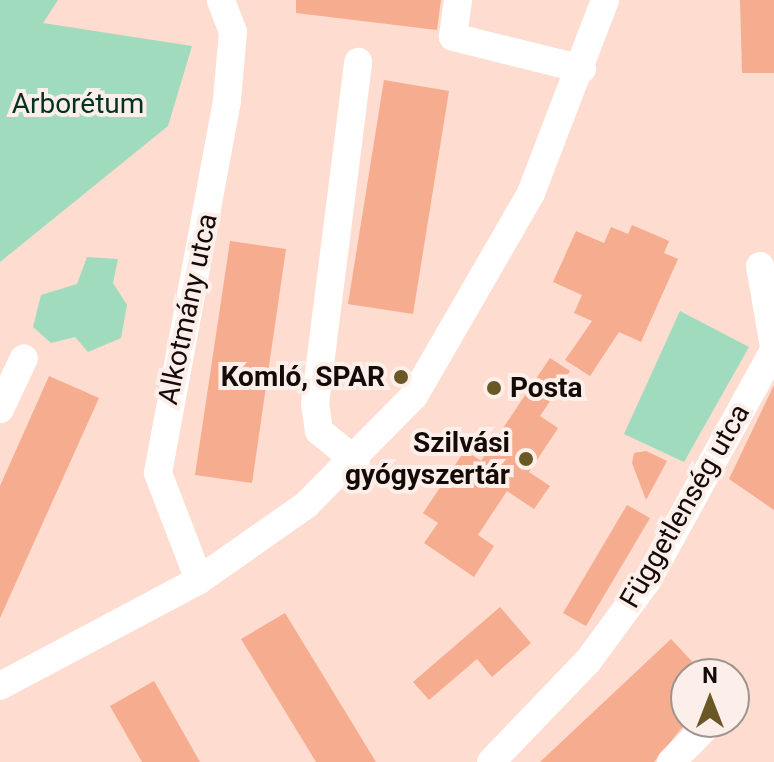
<!DOCTYPE html>
<meta charset="utf-8">
<style>
body{margin:0}
#map{position:relative;width:774px;height:762px;overflow:hidden;background:#fedcd0;font-family:Roboto,sans-serif}
div>[style]{position:absolute}
.green>*{inset:0;background:#a0dbbd}
.building>*{inset:0;background:#f6ac8f}
.street>*{height:28px;margin:-14px;padding:0 14px;transform-origin:14px;border-radius:14px;background:#fff}
.dots>*{width:22px;height:22px;translate:-50% -50%;box-sizing:border-box;border:4px solid #fcefea;border-radius:50%}
span{translate:-50% -50%;white-space:nowrap;text-align:center;line-height:1.15;-webkit-text-stroke:8px #fcefea;paint-order:stroke}
.park-label{font-size:28px;color:#023321}
.street-label{font-size:28px;color:#140a06}
.poi-label{font-size:28px;color:#140a06;font-weight:700}
.right{translate:-100% -50%;text-align:right}
.left{translate:0 -50%;text-align:left}
.north{position:absolute;left:670px;top:658px;width:80px;height:80px;box-sizing:border-box;background:#fcefea;border:2px solid #9f938f;border-radius:50%;rotate:0deg;font-size:22px;font-weight:700;line-height:32px;text-align:center;color:#140a06}
.north::after{content:'';display:block;margin:auto;width:28px;height:36px;background:#695725;clip-path:polygon(50% 0,100% 100%,50% 72%,0 100%)}
</style>
<div id="map">
<div class="green">
<i style="clip-path:polygon(0 0,58px 0,43px 23px,192px 46px,168px 126px,0 262px)"></i>
<i style="clip-path:polygon(87px 257px,118px 259px,113px 283px,127px 305px,121px 338px,88px 352px,75px 337px,51px 343px,33px 327px,41px 295px,77px 284px)"></i>
<i style="clip-path:polygon(680px 311px,749px 347px,684px 462px,624px 434px)"></i>
</div>
<div class="building">
<i style="clip-path:polygon(296px 0,441px 0,437px 30px,296px 13px)"></i>
<i style="clip-path:polygon(740px 0,774px 0,774px 73px,742px 73px)"></i>
<i style="clip-path:polygon(384px 80px,449px 91px,413px 314px,348px 304px)"></i>
<i style="clip-path:polygon(632px 225px,669px 241px,664px 253px,678px 259px,641px 342px,619px 332px,590px 376px,565px 360px,592px 321px,574px 313px,582px 295px,553px 282px,576px 231px,604px 243px,611px 227px,628px 234px)"></i>
<i style="clip-path:polygon(230px 241px,286px 249px,252px 483px,195px 475px)"></i>
<i style="clip-path:polygon(550px 358px,570px 371px,540px 416px,558px 428px,529px 472px,550px 486px,534px 509px,507px 491px,478px 535px,494px 546px,474px 577px,424px 543px,438px 523px,423px 513px,465px 450px,481px 461px)"></i>
<i style="clip-path:polygon(49px 376px,99px 398px,0 618px,0 486px)"></i>
<i style="clip-path:polygon(774px 385px,774px 510px,729px 479px)"></i>
<i style="clip-path:polygon(646px 451px,667px 461px,646px 500px,632px 463px,634px 453px)"></i>
<i style="clip-path:polygon(627px 505px,650px 518px,586px 626px,563px 613px)"></i>
<i style="clip-path:polygon(500px 607px,531px 643px,492px 677px,477px 659px,429px 700px,413px 682px)"></i>
<i style="clip-path:polygon(285px 613px,376px 762px,316px 762px,241px 639px)"></i>
<i style="clip-path:polygon(671px 639px,704px 674px,686px 674px,686px 723px,654px 762px,540px 762px)"></i>
<i style="clip-path:polygon(154px 681px,200px 762px,142px 762px,110px 706px)"></i>
</div>
<div class="street">
<i style="left:458px;top:0;width:37px;rotate:98deg"></i>
<i style="left:453px;top:37px;width:133px;rotate:13.9deg"></i>
<i style="left:760px;top:266px;width:82px;rotate:80.2deg"></i>
<i style="left:0;top:409px;width:56px;rotate:-64.8deg"></i>
<i style="left:356px;top:461px;width:48px;rotate:-141deg"></i>
<i style="left:319px;top:431px;width:27px;rotate:-98deg"></i>
<i style="left:315px;top:404px;width:345px;rotate:-82.8deg"></i>
<i style="left:199px;top:580px;width:115px;rotate:-111deg"></i>
<i style="left:158px;top:473px;width:379px;rotate:-79.5deg"></i>
<i style="left:227px;top:100px;width:68px;rotate:-85deg"></i>
<i style="left:233px;top:32px;width:34px;rotate:-111deg"></i>
<i style="left:0;top:686px;width:225px;rotate:-28deg"></i>
<i style="left:199px;top:580px;width:131px;rotate:-35deg"></i>
<i style="left:306px;top:505px;width:153px;rotate:-45.3deg"></i>
<i style="left:414px;top:396px;width:234px;rotate:-60deg"></i>
<i style="left:531px;top:193px;width:207px;rotate:-69deg"></i>
<i style="left:491px;top:762px;width:140px;rotate:-46.2deg"></i>
<i style="left:588px;top:661px;width:99px;rotate:-53.6deg"></i>
<i style="left:647px;top:581px;width:264px;rotate:-61.2deg"></i>
<i style="left:671px;top:762px;width:57px;rotate:-45deg"></i>
</div>
<div class="dots">
<i style="left:401px;top:377px;background:#695725"></i>
<i style="left:494px;top:388px;background:#695725"></i>
<i style="left:526px;top:459px;background:#695725"></i>
</div>
<div class="park-label">
<span style="left:78px;top:104px">Arborétum</span>
</div>
<div class="street-label">
<span style="left:188px;top:309px;rotate:-78deg">Alkotmány utca</span>
<span style="left:685px;top:506px;rotate:-60deg">Függetlenség utca</span>
</div>
<div class="poi-label">
<span class="right" style="left:385px;top:377px">Komló, SPAR</span>
<span class="left" style="left:510px;top:388px">Posta</span>
<span class="right" style="left:510px;top:459px">Szilvási<br>gyógyszertár</span>
</div>
<div class="north">N</div>
</div>
